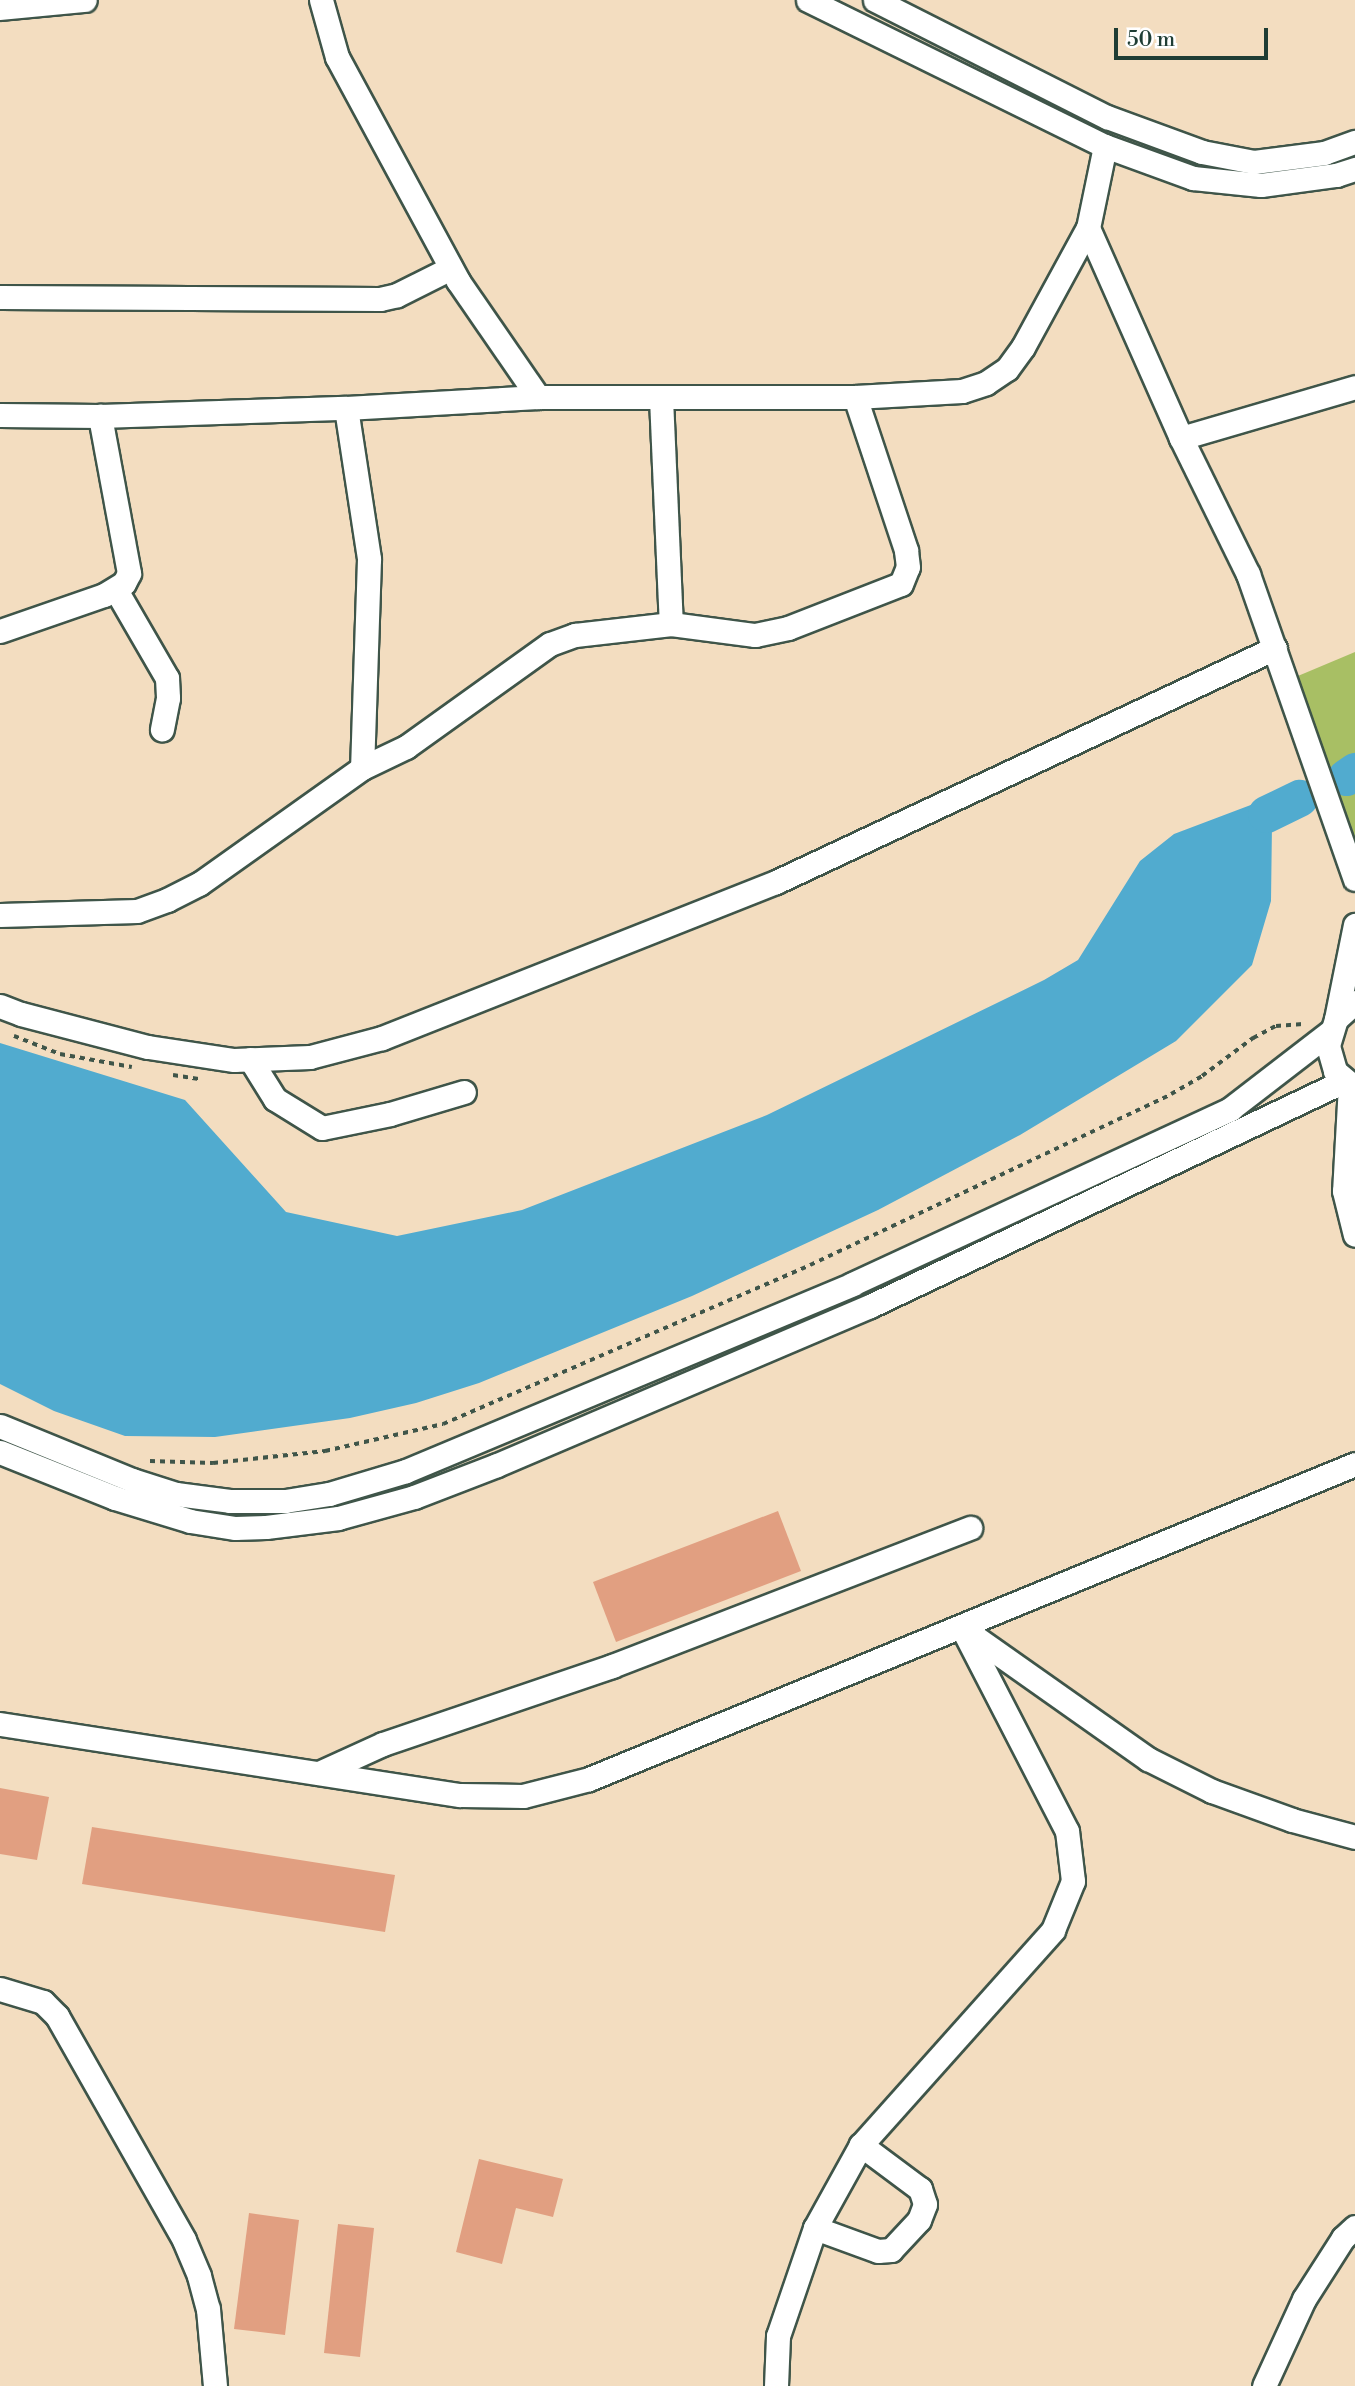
<!DOCTYPE html>
<style>
body{margin:0}
#map{position:relative;width:1355px;height:2386px;overflow:hidden;background:#f3ddc0;font-family:"Libre Bodoni",serif}
div>[style]{position:absolute}
.green>*{inset:0;background:#a8bf64}
.water>*{inset:0;background:#51abcf}
.river>*{height:37px;margin:-18.5px;padding:0 18.5px;transform-origin:18.5px;border-radius:18.5px;background:#51abcf}
.building>*{inset:0;background:#e19f81}
.path>*{height:3.5px;margin-top:-1.75px;transform-origin:0;background:repeating-linear-gradient(90deg,#3f5549 0 5px,transparent 0 10px)}
.roads{filter:drop-shadow(2px 0 #3f5549) drop-shadow(-2px 0 #3f5549) drop-shadow(0 2px #3f5549) drop-shadow(0 -2px #3f5549)}
.minor>*{height:23px;margin:-11.5px;padding:0 11.5px;transform-origin:11.5px;border-radius:11.5px;background:#fff}
span{translate:-50% -50%;white-space:nowrap;text-align:center;line-height:1.15;-webkit-text-stroke:7px #fff;paint-order:stroke}
.scale{position:absolute;left:1114px;top:28px;width:154px;height:32px;box-sizing:border-box;border:4px solid #1f3d34;border-top:0;padding-left:9px;font-size:21px;line-height:24px;white-space:nowrap;color:#1f3d34;-webkit-text-stroke:5px #fff;paint-order:stroke}
</style>
<div id="map">
<div class="green">
<i style="clip-path:polygon(1355px 652px,1355px 879px,1286px 681px)"></i>
</div>
<div class="water">
<i style="clip-path:polygon(1256px 803px,1272px 824px,1271px 901px,1252px 965px,1176px 1041px,1020px 1135px,878px 1210px,692px 1296px,479px 1383px,416px 1403px,350px 1418px,215px 1437px,125px 1436px,54px 1411px,0 1384px,0 1043px,185px 1100px,286px 1212px,397px 1236px,522px 1210px,767px 1115px,1044px 980px,1078px 960px,1140px 861px,1174px 834px)"></i>
</div>
<div class="river">
<i style="left:1346px;top:777px;width:11px;rotate:-34deg"></i>
<i style="left:1266px;top:814px;width:37px;rotate:-26deg"></i>
</div>
<div class="building">
<i style="clip-path:polygon(778px 1511px,801px 1571px,616px 1642px,593px 1582px)"></i>
<i style="clip-path:polygon(0 1788px,49px 1797px,37px 1860px,0 1854px)"></i>
<i style="clip-path:polygon(92px 1827px,395px 1875px,385px 1932px,82px 1884px)"></i>
<i style="clip-path:polygon(479px 2159px,563px 2179px,553px 2217px,516px 2208px,502px 2264px,456px 2252px)"></i>
<i style="clip-path:polygon(249px 2213px,299px 2220px,285px 2335px,234px 2329px)"></i>
<i style="clip-path:polygon(338px 2224px,374px 2228px,360px 2357px,324px 2353px)"></i>
</div>
<div class="path">
<i style="left:14px;top:1036px;width:49px;rotate:21.4deg"></i>
<i style="left:60px;top:1054px;width:73px;rotate:10.2deg"></i>
<i style="left:173px;top:1075px;width:26px;rotate:9deg"></i>
<i style="left:150px;top:1461px;width:63px;rotate:1.8deg"></i>
<i style="left:213px;top:1463px;width:113px;rotate:-6.1deg"></i>
<i style="left:325px;top:1451px;width:121px;rotate:-12.9deg"></i>
<i style="left:443px;top:1424px;width:400px;rotate:-23.4deg"></i>
<i style="left:810px;top:1265px;width:399px;rotate:-25.3deg"></i>
<i style="left:1171px;top:1094px;width:36px;rotate:-30deg"></i>
<i style="left:1202px;top:1076px;width:64px;rotate:-36.7deg"></i>
<i style="left:1253px;top:1038px;width:26px;rotate:-28deg"></i>
<i style="left:1276px;top:1026px;width:27px;rotate:-4deg"></i>
</div>
<div class="roads">
<div class="minor">
<i style="left:321px;top:0;width:59px;rotate:74.3deg"></i>
<i style="left:337px;top:57px;width:255px;rotate:61.6deg"></i>
<i style="left:458px;top:281px;width:141px;rotate:55.4deg"></i>
<i style="left:808px;top:0;width:331px;rotate:26.2deg"></i>
<i style="left:1105px;top:146px;width:94px;rotate:20deg"></i>
<i style="left:1193px;top:178px;width:68px;rotate:5.9deg"></i>
<i style="left:1261px;top:185px;width:76px;rotate:-7.6deg"></i>
<i style="left:1336px;top:175px;width:20px;rotate:-18deg"></i>
<i style="left:875px;top:0;width:260px;rotate:26.8deg"></i>
<i style="left:1107px;top:117px;width:101px;rotate:20.2deg"></i>
<i style="left:1202px;top:152px;width:53px;rotate:10.9deg"></i>
<i style="left:1254px;top:162px;width:71px;rotate:-7.3deg"></i>
<i style="left:1324px;top:153px;width:33px;rotate:-20deg"></i>
<i style="left:0;top:8px;width:85px;rotate:-5.4deg"></i>
<i style="left:1105px;top:146px;width:84px;rotate:101.7deg"></i>
<i style="left:1088px;top:228px;width:230px;rotate:66.1deg"></i>
<i style="left:1181px;top:438px;width:152px;rotate:63.8deg"></i>
<i style="left:1248px;top:574px;width:323px;rotate:70.7deg"></i>
<i style="left:0;top:297px;width:380px;rotate:0.3deg"></i>
<i style="left:380px;top:299px;width:17px;rotate:-13deg"></i>
<i style="left:397px;top:295px;width:60px;rotate:-26.6deg"></i>
<i style="left:661px;top:398px;width:226px;rotate:87.5deg"></i>
<i style="left:346px;top:408px;width:153px;rotate:81.3deg"></i>
<i style="left:369px;top:559px;width:209px;rotate:91.9deg"></i>
<i style="left:0;top:415px;width:100px;rotate:0.6deg"></i>
<i style="left:100px;top:416px;width:246px;rotate:-1.9deg"></i>
<i style="left:346px;top:408px;width:192px;rotate:-3.3deg"></i>
<i style="left:538px;top:397px;width:317px"></i>
<i style="left:855px;top:397px;width:107px;rotate:-3.2deg"></i>
<i style="left:962px;top:391px;width:25px;rotate:-18deg"></i>
<i style="left:986px;top:383px;width:25px;rotate:-34deg"></i>
<i style="left:1007px;top:369px;width:27px;rotate:-54deg"></i>
<i style="left:1023px;top:347px;width:136px;rotate:-61.4deg"></i>
<i style="left:1181px;top:438px;width:181px;rotate:-16.3deg"></i>
<i style="left:116px;top:590px;width:102px;rotate:59.9deg"></i>
<i style="left:167px;top:678px;width:20px;rotate:87deg"></i>
<i style="left:168px;top:698px;width:32px;rotate:101deg"></i>
<i style="left:0;top:631px;width:110px;rotate:-19.1deg"></i>
<i style="left:104px;top:595px;width:23px;rotate:-31deg"></i>
<i style="left:124px;top:583px;width:11px;rotate:-63deg"></i>
<i style="left:129px;top:573px;width:160px;rotate:-100.5deg"></i>
<i style="left:0;top:915px;width:137px;rotate:-1.7deg"></i>
<i style="left:137px;top:911px;width:32px;rotate:-20deg"></i>
<i style="left:167px;top:900px;width:36px;rotate:-27deg"></i>
<i style="left:199px;top:884px;width:200px;rotate:-35.4deg"></i>
<i style="left:362px;top:768px;width:49px;rotate:-25.5deg"></i>
<i style="left:406px;top:747px;width:177px;rotate:-35.6deg"></i>
<i style="left:550px;top:644px;width:27px;rotate:-20deg"></i>
<i style="left:575px;top:635px;width:97px;rotate:-6.5deg"></i>
<i style="left:671px;top:624px;width:85px;rotate:7.5deg"></i>
<i style="left:755px;top:635px;width:34px;rotate:-12deg"></i>
<i style="left:788px;top:628px;width:121px;rotate:-21.3deg"></i>
<i style="left:901px;top:584px;width:18px;rotate:-68deg"></i>
<i style="left:908px;top:567px;width:17px;rotate:-97deg"></i>
<i style="left:906px;top:550px;width:161px;rotate:-108.4deg"></i>
<i style="left:1355px;top:1002px;width:25px;rotate:138deg"></i>
<i style="left:1336px;top:1019px;width:28px;rotate:107deg"></i>
<i style="left:1328px;top:1046px;width:26px;rotate:74deg"></i>
<i style="left:1335px;top:1071px;width:26px;rotate:40deg"></i>
<i style="left:0;top:1006px;width:22px;rotate:21deg"></i>
<i style="left:21px;top:1014px;width:131px;rotate:14.6deg"></i>
<i style="left:148px;top:1047px;width:87px;rotate:8.6deg"></i>
<i style="left:234px;top:1060px;width:76px;rotate:-2.3deg"></i>
<i style="left:310px;top:1057px;width:74px;rotate:-14.8deg"></i>
<i style="left:382px;top:1038px;width:424px;rotate:-21.6deg"></i>
<i style="left:776px;top:882px;width:551px;rotate:-25.12deg"></i>
<i style="left:1336px;top:1019px;width:96px;rotate:-78.6deg"></i>
<i style="left:250px;top:1059px;width:47px;rotate:58deg"></i>
<i style="left:275px;top:1099px;width:55px;rotate:31.7deg"></i>
<i style="left:322px;top:1128px;width:69px;rotate:-11.6deg"></i>
<i style="left:390px;top:1114px;width:77px;rotate:-16.6deg"></i>
<i style="left:1350px;top:1085px;width:106px;rotate:93.2deg"></i>
<i style="left:1344px;top:1191px;width:45px;rotate:76deg"></i>
<i style="left:0;top:1426px;width:143px;rotate:22.2deg"></i>
<i style="left:132px;top:1480px;width:46px;rotate:17.7deg"></i>
<i style="left:176px;top:1494px;width:54px;rotate:7.4deg"></i>
<i style="left:230px;top:1501px;width:55px"></i>
<i style="left:285px;top:1501px;width:45px;rotate:-9deg"></i>
<i style="left:329px;top:1494px;width:80px;rotate:-16.6deg"></i>
<i style="left:406px;top:1471px;width:484px;rotate:-22.7deg"></i>
<i style="left:852px;top:1284px;width:417px;rotate:-24.8deg"></i>
<i style="left:1230px;top:1109px;width:126px;rotate:-37.6deg"></i>
<i style="left:0;top:1452px;width:124px;rotate:21.8deg"></i>
<i style="left:115px;top:1498px;width:78px;rotate:17deg"></i>
<i style="left:190px;top:1521px;width:46px;rotate:8.8deg"></i>
<i style="left:235px;top:1528px;width:31px;rotate:-2deg"></i>
<i style="left:266px;top:1527px;width:73px;rotate:-7.1deg"></i>
<i style="left:338px;top:1518px;width:79px;rotate:-15.4deg"></i>
<i style="left:414px;top:1497px;width:89px;rotate:-21.1deg"></i>
<i style="left:497px;top:1465px;width:405px;rotate:-23.1deg"></i>
<i style="left:870px;top:1306px;width:525px;rotate:-25.39deg"></i>
<i style="left:965px;top:1630px;width:224px;rotate:35.2deg"></i>
<i style="left:1148px;top:1759px;width:72px;rotate:26.6deg"></i>
<i style="left:1212px;top:1791px;width:85px;rotate:19.9deg"></i>
<i style="left:1292px;top:1820px;width:65px;rotate:15.1deg"></i>
<i style="left:0;top:1724px;width:465px;rotate:8.8deg"></i>
<i style="left:460px;top:1795px;width:63px;rotate:0.9deg"></i>
<i style="left:523px;top:1796px;width:68px;rotate:-14.4deg"></i>
<i style="left:589px;top:1779px;width:828px;rotate:-22.35deg"></i>
<i style="left:319px;top:1773px;width:70px;rotate:-24.4deg"></i>
<i style="left:383px;top:1744px;width:242px;rotate:-18.8deg"></i>
<i style="left:612px;top:1666px;width:384px;rotate:-21.1deg"></i>
<i style="left:0;top:1989px;width:45px;rotate:16.8deg"></i>
<i style="left:43px;top:2002px;width:20px;rotate:45deg"></i>
<i style="left:57px;top:2016px;width:257px;rotate:60.4deg"></i>
<i style="left:184px;top:2240px;width:39px;rotate:67deg"></i>
<i style="left:199px;top:2276px;width:34px;rotate:75deg"></i>
<i style="left:208px;top:2309px;width:77px;rotate:84.8deg"></i>
<i style="left:815px;top:2228px;width:67px;rotate:20.1deg"></i>
<i style="left:878px;top:2251px;width:13px;rotate:-4deg"></i>
<i style="left:891px;top:2250px;width:41px;rotate:-47deg"></i>
<i style="left:919px;top:2220px;width:17px;rotate:-69deg"></i>
<i style="left:925px;top:2204px;width:16px;rotate:-108deg"></i>
<i style="left:920px;top:2189px;width:74px;rotate:-143.3deg"></i>
<i style="left:776px;top:2386px;width:50px;rotate:-87.7deg"></i>
<i style="left:778px;top:2336px;width:114px;rotate:-71.1deg"></i>
<i style="left:815px;top:2228px;width:95px;rotate:-61deg"></i>
<i style="left:861px;top:2145px;width:288px;rotate:-48.2deg"></i>
<i style="left:1053px;top:1930px;width:53px;rotate:-67.8deg"></i>
<i style="left:1073px;top:1881px;width:50px;rotate:-96.8deg"></i>
<i style="left:1067px;top:1831px;width:229px;rotate:-117.3deg"></i>
<i style="left:1264px;top:2386px;width:96px;rotate:-65.3deg"></i>
<i style="left:1304px;top:2299px;width:72px;rotate:-57.4deg"></i>
<i style="left:1343px;top:2238px;width:16px;rotate:-43deg"></i>
</div>
</div>
<div class="scale">50 m</div>
</div>
